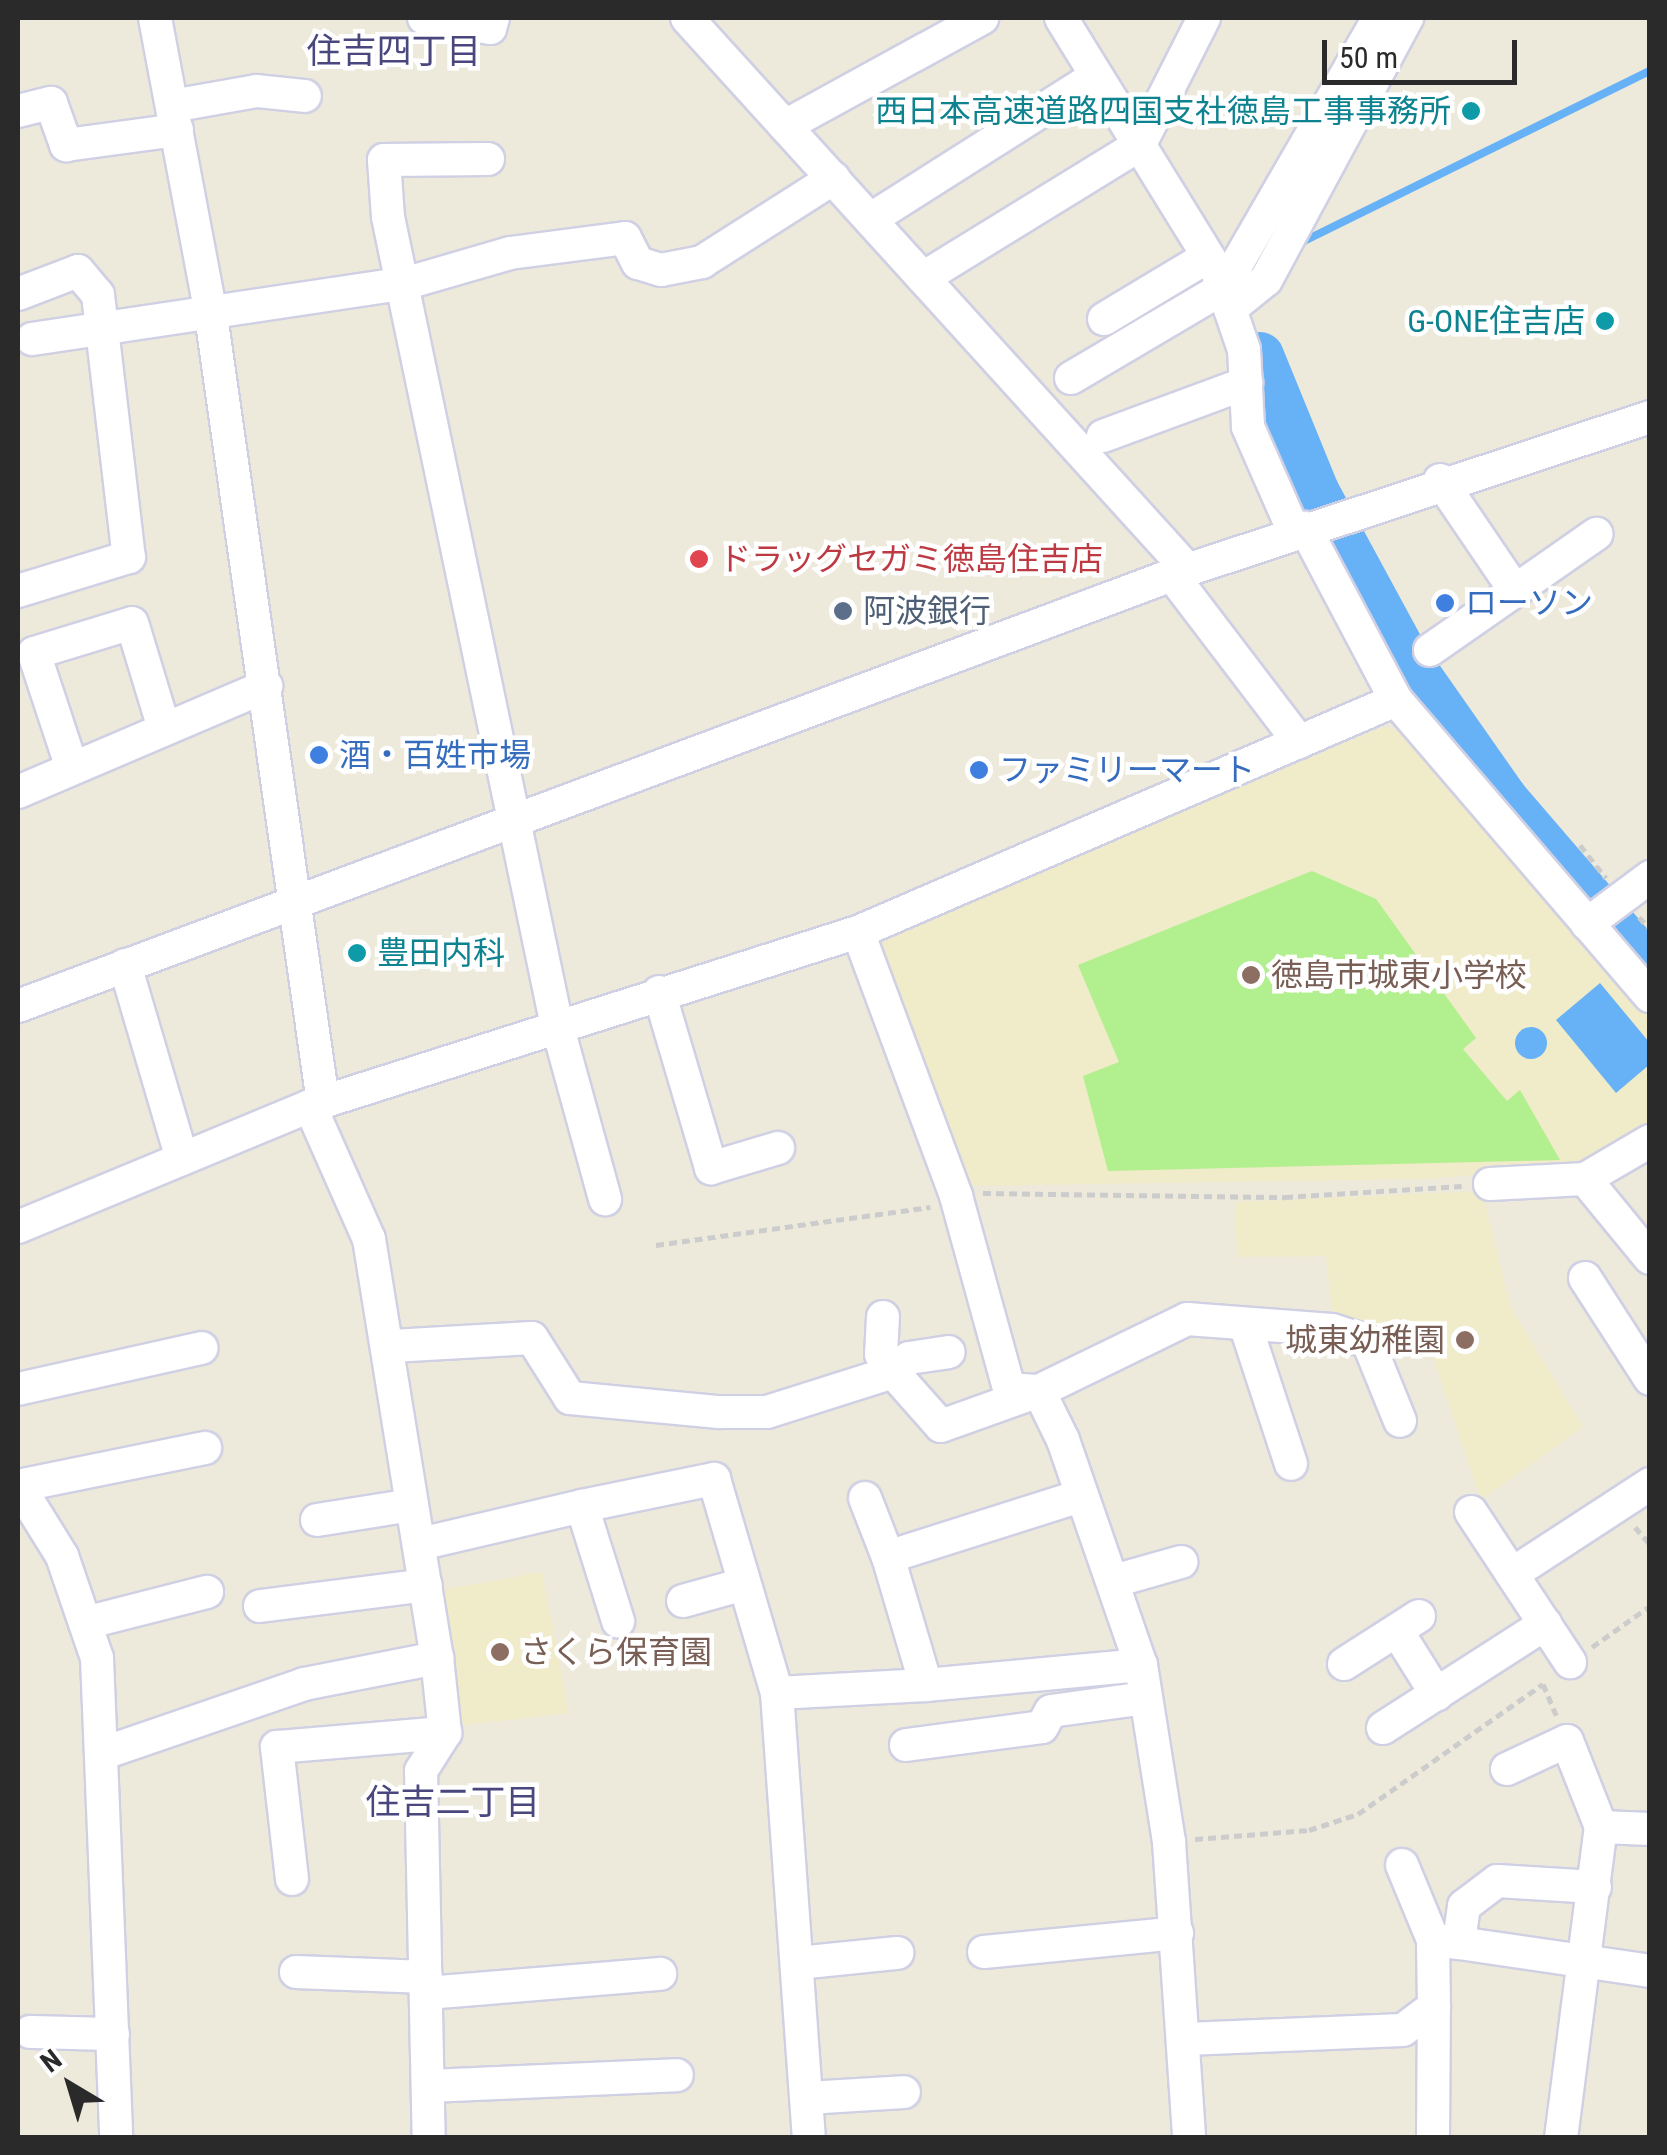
<!DOCTYPE html>
<meta charset="utf-8">
<style>
body{margin:0}
#map{position:relative;width:1667px;height:2155px;overflow:hidden;background:#ede9db;font-family:"Roboto Condensed","Noto Sans JP",sans-serif}
div>[style]{position:absolute}
.education>*{inset:0;background:#f0ebc9}
.pitch>*{inset:0;background:#b2ef8e}
.water>*{inset:0;background:#67b2f6}
.round{border-radius:50%}
.stream>*{height:8px;margin:-4px;padding:0 4px;transform-origin:4px;border-radius:4px;background:#67b2f6}
.river>*{height:48px;margin:-24px;padding:0 24px;transform-origin:24px;border-radius:24px;background:#67b2f6}
.path>*{height:5px;margin-top:-2.5px;transform-origin:0;background:repeating-linear-gradient(90deg,#ccc 0 8px,transparent 0 13px)}
.roads{filter:drop-shadow(2px 0 #d0d0e4) drop-shadow(-2px 0 #d0d0e4) drop-shadow(0 2px #d0d0e4) drop-shadow(0 -2px #d0d0e4)}
.minor>*{height:32px;margin:-16px;padding:0 16px;transform-origin:16px;border-radius:16px;background:#fff}
.dots>*{width:28px;height:28px;translate:-50% -50%;box-sizing:border-box;border:5px solid #fff;border-radius:50%}
span{translate:-50% -50%;white-space:nowrap;text-align:center;line-height:1.15;-webkit-text-stroke:9px #fff;paint-order:stroke}
.culture-label{font-size:32px;color:#0d838f}
.right{translate:-100% -50%;text-align:right}
.left{translate:0 -50%;text-align:left}
.health-label{font-size:32px;color:#be3a42}
.shop-label{font-size:32px;color:#366cbe}
.service-label{font-size:32px;color:#4e5e75}
.education-label{font-size:32px;color:#785e54}
.neighbourhood-label{font-size:35px;color:#49477d}
.frame{position:absolute;inset:0;border:20px solid #2a2a2a;pointer-events:none}
.north{position:absolute;left:20px;top:2035px;width:100px;height:100px;-webkit-text-stroke:8px #fff;paint-order:stroke;rotate:322deg;font-size:28px;font-weight:700;line-height:40px;text-align:center;color:#2a2a2a}
.north::after{content:'';display:block;margin:auto;width:35px;height:45px;background:#2a2a2a;clip-path:polygon(50% 0,100% 100%,50% 72%,0 100%)}
.scale{position:absolute;left:1322px;top:40px;width:195px;height:45px;box-sizing:border-box;border:5px solid #2a2a2a;border-top:0;padding-left:12px;font-size:30px;line-height:35px;white-space:nowrap;color:#2a2a2a;-webkit-text-stroke:8px #fff;paint-order:stroke}
</style>
<div id="map">
<div class="education">
<i style="clip-path:polygon(1383px 727px,1419px 736px,1649px 1015px,1649px 1129px,1588px 1167px,1424px 1179px,966px 1186px,880px 939px)"></i>
<i style="clip-path:polygon(1482px 1191px,1510px 1306px,1583px 1427px,1481px 1500px,1432px 1353px,1333px 1323px,1326px 1256px,1237px 1257px,1235px 1202px)"></i>
<i style="clip-path:polygon(542px 1572px,569px 1713px,455px 1726px,435px 1591px)"></i>
</div>
<div class="pitch">
<i style="clip-path:polygon(1312px 871px,1376px 899px,1476px 1038px,1463px 1049px,1507px 1101px,1520px 1090px,1560px 1160px,1108px 1171px,1083px 1076px,1119px 1062px,1078px 965px)"></i>
</div>
<div class="water">
<i style="clip-path:polygon(1585px 870px,1649px 944px,1649px 980px,1566px 885px)"></i>
<i style="clip-path:polygon(1600px 983px,1649px 1042px,1649px 1065px,1616px 1093px,1556px 1020px)"></i>
<i class="round" style="left:1515px;top:1027px;width:32px;height:32px"></i>
</div>
<div class="stream">
<i style="left:1298px;top:244px;width:392px;rotate:-26.2deg"></i>
</div>
<div class="river">
<i style="left:1260px;top:356px;width:148px;rotate:67.8deg"></i>
<i style="left:1316px;top:493px;width:189px;rotate:61.5deg"></i>
<i style="left:1406px;top:659px;width:171px;rotate:55deg"></i>
<i style="left:1504px;top:799px;width:224px;rotate:49.3deg"></i>
</div>
<div class="path">
<i style="left:1580px;top:845px;width:42px;rotate:51.8deg"></i>
<i style="left:1639px;top:917px;width:16px;rotate:47deg"></i>
<i style="left:983px;top:1193px;width:302px;rotate:0.8deg"></i>
<i style="left:1285px;top:1197px;width:177px;rotate:-3.6deg"></i>
<i style="left:656px;top:1245px;width:277px;rotate:-7.9deg"></i>
<i style="left:1635px;top:1527px;width:23px;rotate:49deg"></i>
<i style="left:1592px;top:1647px;width:71px;rotate:-35.3deg"></i>
<i style="left:1543px;top:1684px;width:34px;rotate:67deg"></i>
<i style="left:1195px;top:1839px;width:114px;rotate:-4.5deg"></i>
<i style="left:1309px;top:1830px;width:52px;rotate:-18.1deg"></i>
<i style="left:1358px;top:1814px;width:226px;rotate:-35.1deg"></i>
</div>
<div class="roads">
<div class="minor">
<i style="left:155px;top:18px;width:295px;rotate:79.3deg"></i>
<i style="left:210px;top:308px;width:802px;rotate:81.9deg"></i>
<i style="left:424px;top:18px;width:67px;rotate:8.6deg"></i>
<i style="left:490px;top:28px;width:10px;rotate:-73deg"></i>
<i style="left:687px;top:18px;width:745px;rotate:47.77deg"></i>
<i style="left:1061px;top:18px;width:297px;rotate:58.3deg"></i>
<i style="left:1217px;top:271px;width:83px;rotate:71.1deg"></i>
<i style="left:1244px;top:350px;width:77px;rotate:87deg"></i>
<i style="left:1248px;top:427px;width:115px;rotate:66.3deg"></i>
<i style="left:172px;top:106px;width:86px;rotate:-10deg"></i>
<i style="left:257px;top:91px;width:48px;rotate:5.9deg"></i>
<i style="left:18px;top:111px;width:34px;rotate:-14deg"></i>
<i style="left:51px;top:103px;width:45px;rotate:70.3deg"></i>
<i style="left:66px;top:145px;width:112px;rotate:-7.7deg"></i>
<i style="left:785px;top:126px;width:225px;rotate:-28.7deg"></i>
<i style="left:1137px;top:150px;width:148px;rotate:-63.1deg"></i>
<i style="left:488px;top:159px;width:104px;rotate:179.4deg"></i>
<i style="left:384px;top:160px;width:57px;rotate:86deg"></i>
<i style="left:388px;top:217px;width:821px;rotate:78.2deg"></i>
<i style="left:556px;top:1021px;width:185px;rotate:74.6deg"></i>
<i style="left:871px;top:219px;width:265px;rotate:-32.4deg"></i>
<i style="left:923px;top:278px;width:248px;rotate:-31.6deg"></i>
<i style="left:18px;top:294px;width:64px;rotate:-21deg"></i>
<i style="left:78px;top:271px;width:31px;rotate:50deg"></i>
<i style="left:98px;top:295px;width:264px;rotate:83.3deg"></i>
<i style="left:129px;top:557px;width:116px;rotate:163deg"></i>
<i style="left:1230px;top:309px;width:46px;rotate:-38.9deg"></i>
<i style="left:1266px;top:280px;width:298px;rotate:-61.7deg"></i>
<i style="left:1104px;top:319px;width:120px;rotate:-31deg"></i>
<i style="left:32px;top:339px;width:379px;rotate:-8.5deg"></i>
<i style="left:407px;top:283px;width:107px;rotate:-16.2deg"></i>
<i style="left:510px;top:253px;width:116px;rotate:-7.4deg"></i>
<i style="left:625px;top:238px;width:28px;rotate:63deg"></i>
<i style="left:638px;top:263px;width:24px;rotate:17deg"></i>
<i style="left:661px;top:270px;width:42px;rotate:-11deg"></i>
<i style="left:702px;top:262px;width:156px;rotate:-32.5deg"></i>
<i style="left:1071px;top:378px;width:177px;rotate:-30.6deg"></i>
<i style="left:1223px;top:288px;width:312px;rotate:-60deg"></i>
<i style="left:1103px;top:436px;width:153px;rotate:-20.3deg"></i>
<i style="left:1440px;top:480px;width:132px;rotate:55.8deg"></i>
<i style="left:1172px;top:575px;width:210px;rotate:52.7deg"></i>
<i style="left:1430px;top:650px;width:203px;rotate:-34.9deg"></i>
<i style="left:1396px;top:700px;width:390px;rotate:49.4deg"></i>
<i style="left:72px;top:768px;width:121px;rotate:-108.3deg"></i>
<i style="left:34px;top:653px;width:102px;rotate:-17deg"></i>
<i style="left:132px;top:623px;width:110px;rotate:73.1deg"></i>
<i style="left:18px;top:792px;width:270px;rotate:-23.1deg"></i>
<i style="left:1587px;top:924px;width:79px;rotate:-36.7deg"></i>
<i style="left:858px;top:932px;width:282px;rotate:69.6deg"></i>
<i style="left:956px;top:1196px;width:200px;rotate:74.6deg"></i>
<i style="left:1009px;top:1389px;width:30px;rotate:4deg"></i>
<i style="left:1039px;top:1391px;width:55px;rotate:63.9deg"></i>
<i style="left:1063px;top:1440px;width:238px;rotate:70.9deg"></i>
<i style="left:1141px;top:1665px;width:179px;rotate:81deg"></i>
<i style="left:1169px;top:1842px;width:297px;rotate:86.1deg"></i>
<i style="left:125px;top:965px;width:202px;rotate:73.6deg"></i>
<i style="left:659px;top:992px;width:184px;rotate:73.5deg"></i>
<i style="left:711px;top:1168px;width:70px;rotate:-16.6deg"></i>
<i style="left:18px;top:1006px;width:1232px;rotate:-20.48deg"></i>
<i style="left:1172px;top:575px;width:503px;rotate:-18.29deg"></i>
<i style="left:310px;top:1106px;width:145px;rotate:66.1deg"></i>
<i style="left:369px;top:1239px;width:424px;rotate:80.8deg"></i>
<i style="left:437px;top:1658px;width:75px;rotate:83.9deg"></i>
<i style="left:445px;top:1733px;width:45px;rotate:122.3deg"></i>
<i style="left:421px;top:1771px;width:367px;rotate:88.8deg"></i>
<i style="left:1585px;top:1179px;width:102px;rotate:50.6deg"></i>
<i style="left:1490px;top:1184px;width:95px;rotate:-3deg"></i>
<i style="left:1585px;top:1179px;width:75px;rotate:-30.3deg"></i>
<i style="left:18px;top:1227px;width:316px;rotate:-22.5deg"></i>
<i style="left:310px;top:1106px;width:575px;rotate:-17.62deg"></i>
<i style="left:858px;top:932px;width:586px;rotate:-23.33deg"></i>
<i style="left:1396px;top:700px;width:195px;rotate:-117.9deg"></i>
<i style="left:1585px;top:1278px;width:120px;rotate:57.2deg"></i>
<i style="left:883px;top:1317px;width:37px;rotate:93deg"></i>
<i style="left:881px;top:1354px;width:22px;rotate:56deg"></i>
<i style="left:893px;top:1372px;width:21px;rotate:-41deg"></i>
<i style="left:909px;top:1358px;width:40px;rotate:-8.5deg"></i>
<i style="left:1246px;top:1327px;width:144px;rotate:71.8deg"></i>
<i style="left:392px;top:1346px;width:140px;rotate:-3.3deg"></i>
<i style="left:532px;top:1338px;width:71px;rotate:57.7deg"></i>
<i style="left:570px;top:1398px;width:150px;rotate:5.4deg"></i>
<i style="left:719px;top:1412px;width:48px"></i>
<i style="left:767px;top:1412px;width:132px;rotate:-17.6deg"></i>
<i style="left:893px;top:1372px;width:72px;rotate:48.4deg"></i>
<i style="left:941px;top:1426px;width:104px;rotate:-19.7deg"></i>
<i style="left:1039px;top:1391px;width:165px;rotate:-25.9deg"></i>
<i style="left:1187px;top:1319px;width:145px;rotate:4.3deg"></i>
<i style="left:1332px;top:1330px;width:38px;rotate:18deg"></i>
<i style="left:1368px;top:1342px;width:85px;rotate:67.9deg"></i>
<i style="left:18px;top:1389px;width:188px;rotate:-12.6deg"></i>
<i style="left:18px;top:1485px;width:84px;rotate:58.2deg"></i>
<i style="left:62px;top:1556px;width:108px;rotate:71.1deg"></i>
<i style="left:97px;top:1658px;width:480px;rotate:87.7deg"></i>
<i style="left:18px;top:1486px;width:191px;rotate:-11.5deg"></i>
<i style="left:865px;top:1498px;width:63px;rotate:68.7deg"></i>
<i style="left:582px;top:1506px;width:135px;rotate:-11.6deg"></i>
<i style="left:714px;top:1479px;width:223px;rotate:73.6deg"></i>
<i style="left:777px;top:1693px;width:446px;rotate:85.9deg"></i>
<i style="left:1471px;top:1512px;width:180px;rotate:56.6deg"></i>
<i style="left:317px;top:1520px;width:96px;rotate:-9deg"></i>
<i style="left:420px;top:1544px;width:166px;rotate:-13.2deg"></i>
<i style="left:582px;top:1506px;width:121px;rotate:72.6deg"></i>
<i style="left:1512px;top:1574px;width:165px;rotate:-33.1deg"></i>
<i style="left:1114px;top:1581px;width:70px;rotate:-15.8deg"></i>
<i style="left:683px;top:1601px;width:63px;rotate:-15.6deg"></i>
<i style="left:260px;top:1606px;width:167px;rotate:-7.2deg"></i>
<i style="left:85px;top:1623px;width:126px;rotate:-14.3deg"></i>
<i style="left:1397px;top:1631px;width:75px;rotate:58deg"></i>
<i style="left:1344px;top:1664px;width:89px;rotate:-32.6deg"></i>
<i style="left:926px;top:1685px;width:216px;rotate:-5.3deg"></i>
<i style="left:777px;top:1693px;width:149px;rotate:-3.1deg"></i>
<i style="left:926px;top:1685px;width:134px;rotate:-106.5deg"></i>
<i style="left:888px;top:1557px;width:198px;rotate:-17.6deg"></i>
<i style="left:1383px;top:1728px;width:193px;rotate:-32.7deg"></i>
<i style="left:906px;top:1745px;width:137px;rotate:-7.5deg"></i>
<i style="left:1042px;top:1727px;width:18px;rotate:-61deg"></i>
<i style="left:1051px;top:1711px;width:96px;rotate:-7.8deg"></i>
<i style="left:104px;top:1753px;width:212px;rotate:-19deg"></i>
<i style="left:304px;top:1684px;width:136px;rotate:-11.1deg"></i>
<i style="left:1507px;top:1769px;width:66px;rotate:-25deg"></i>
<i style="left:1567px;top:1741px;width:92px;rotate:68.4deg"></i>
<i style="left:1601px;top:1827px;width:49px;rotate:2.3deg"></i>
<i style="left:1402px;top:1865px;width:81px;rotate:67.5deg"></i>
<i style="left:292px;top:1879px;width:133px;rotate:-96.5deg"></i>
<i style="left:277px;top:1747px;width:169px;rotate:-4.8deg"></i>
<i style="left:1595px;top:1887px;width:98px;rotate:-176.5deg"></i>
<i style="left:1497px;top:1881px;width:41px;rotate:142.9deg"></i>
<i style="left:1464px;top:1906px;width:37px;rotate:98deg"></i>
<i style="left:1459px;top:1943px;width:193px;rotate:8.3deg"></i>
<i style="left:984px;top:1952px;width:194px;rotate:-5.6deg"></i>
<i style="left:798px;top:1963px;width:100px;rotate:-5.8deg"></i>
<i style="left:296px;top:1972px;width:130px;rotate:2.2deg"></i>
<i style="left:427px;top:1993px;width:234px;rotate:-4.7deg"></i>
<i style="left:30px;top:2032px;width:83px;rotate:1.4deg"></i>
<i style="left:1186px;top:2039px;width:217px;rotate:-2.4deg"></i>
<i style="left:1403px;top:2030px;width:39px;rotate:-37deg"></i>
<i style="left:1434px;top:2007px;width:67px;rotate:-90.9deg"></i>
<i style="left:1433px;top:1940px;width:26px;rotate:7deg"></i>
<i style="left:428px;top:2086px;width:249px;rotate:-2.5deg"></i>
<i style="left:807px;top:2098px;width:97px;rotate:-3.5deg"></i>
<i style="left:1433px;top:2138px;width:131px;rotate:-89.6deg"></i>
<i style="left:1561px;top:2138px;width:314px;rotate:-82.7deg"></i>
</div>
</div>
<div class="dots">
<i style="left:1471px;top:111px;background:#0f9aa8"></i>
<i style="left:1605px;top:321px;background:#0f9aa8"></i>
<i style="left:699px;top:559px;background:#e0444e"></i>
<i style="left:1445px;top:603px;background:#3f7fe0"></i>
<i style="left:843px;top:611px;background:#5c6f8a"></i>
<i style="left:319px;top:755px;background:#3f7fe0"></i>
<i style="left:979px;top:770px;background:#3f7fe0"></i>
<i style="left:357px;top:953px;background:#0f9aa8"></i>
<i style="left:1251px;top:975px;background:#8d6e63"></i>
<i style="left:1465px;top:1340px;background:#8d6e63"></i>
<i style="left:500px;top:1652px;background:#8d6e63"></i>
</div>
<div class="culture-label">
<span class="right" style="left:1451px;top:111px">西日本高速道路四国支社徳島工事事務所</span>
<span class="right" style="left:1585px;top:321px">G-ONE住吉店</span>
<span class="left" style="left:377px;top:953px">豊田内科</span>
</div>
<div class="health-label">
<span class="left" style="left:719px;top:559px">ドラッグセガミ徳島住吉店</span>
</div>
<div class="shop-label">
<span class="left" style="left:1465px;top:603px">ローソン</span>
<span class="left" style="left:339px;top:755px">酒・百姓市場</span>
<span class="left" style="left:999px;top:770px">ファミリーマート</span>
</div>
<div class="service-label">
<span class="left" style="left:863px;top:611px">阿波銀行</span>
</div>
<div class="education-label">
<span class="left" style="left:1271px;top:975px">徳島市城東小学校</span>
<span class="right" style="left:1445px;top:1340px">城東幼稚園</span>
<span class="left" style="left:520px;top:1652px">さくら保育園</span>
</div>
<div class="neighbourhood-label">
<span style="left:394px;top:52px">住吉四丁目</span>
<span style="left:453px;top:1803px">住吉二丁目</span>
</div>
<div class="frame"></div>
<div class="north">N</div>
<div class="scale">50 m</div>
</div>
